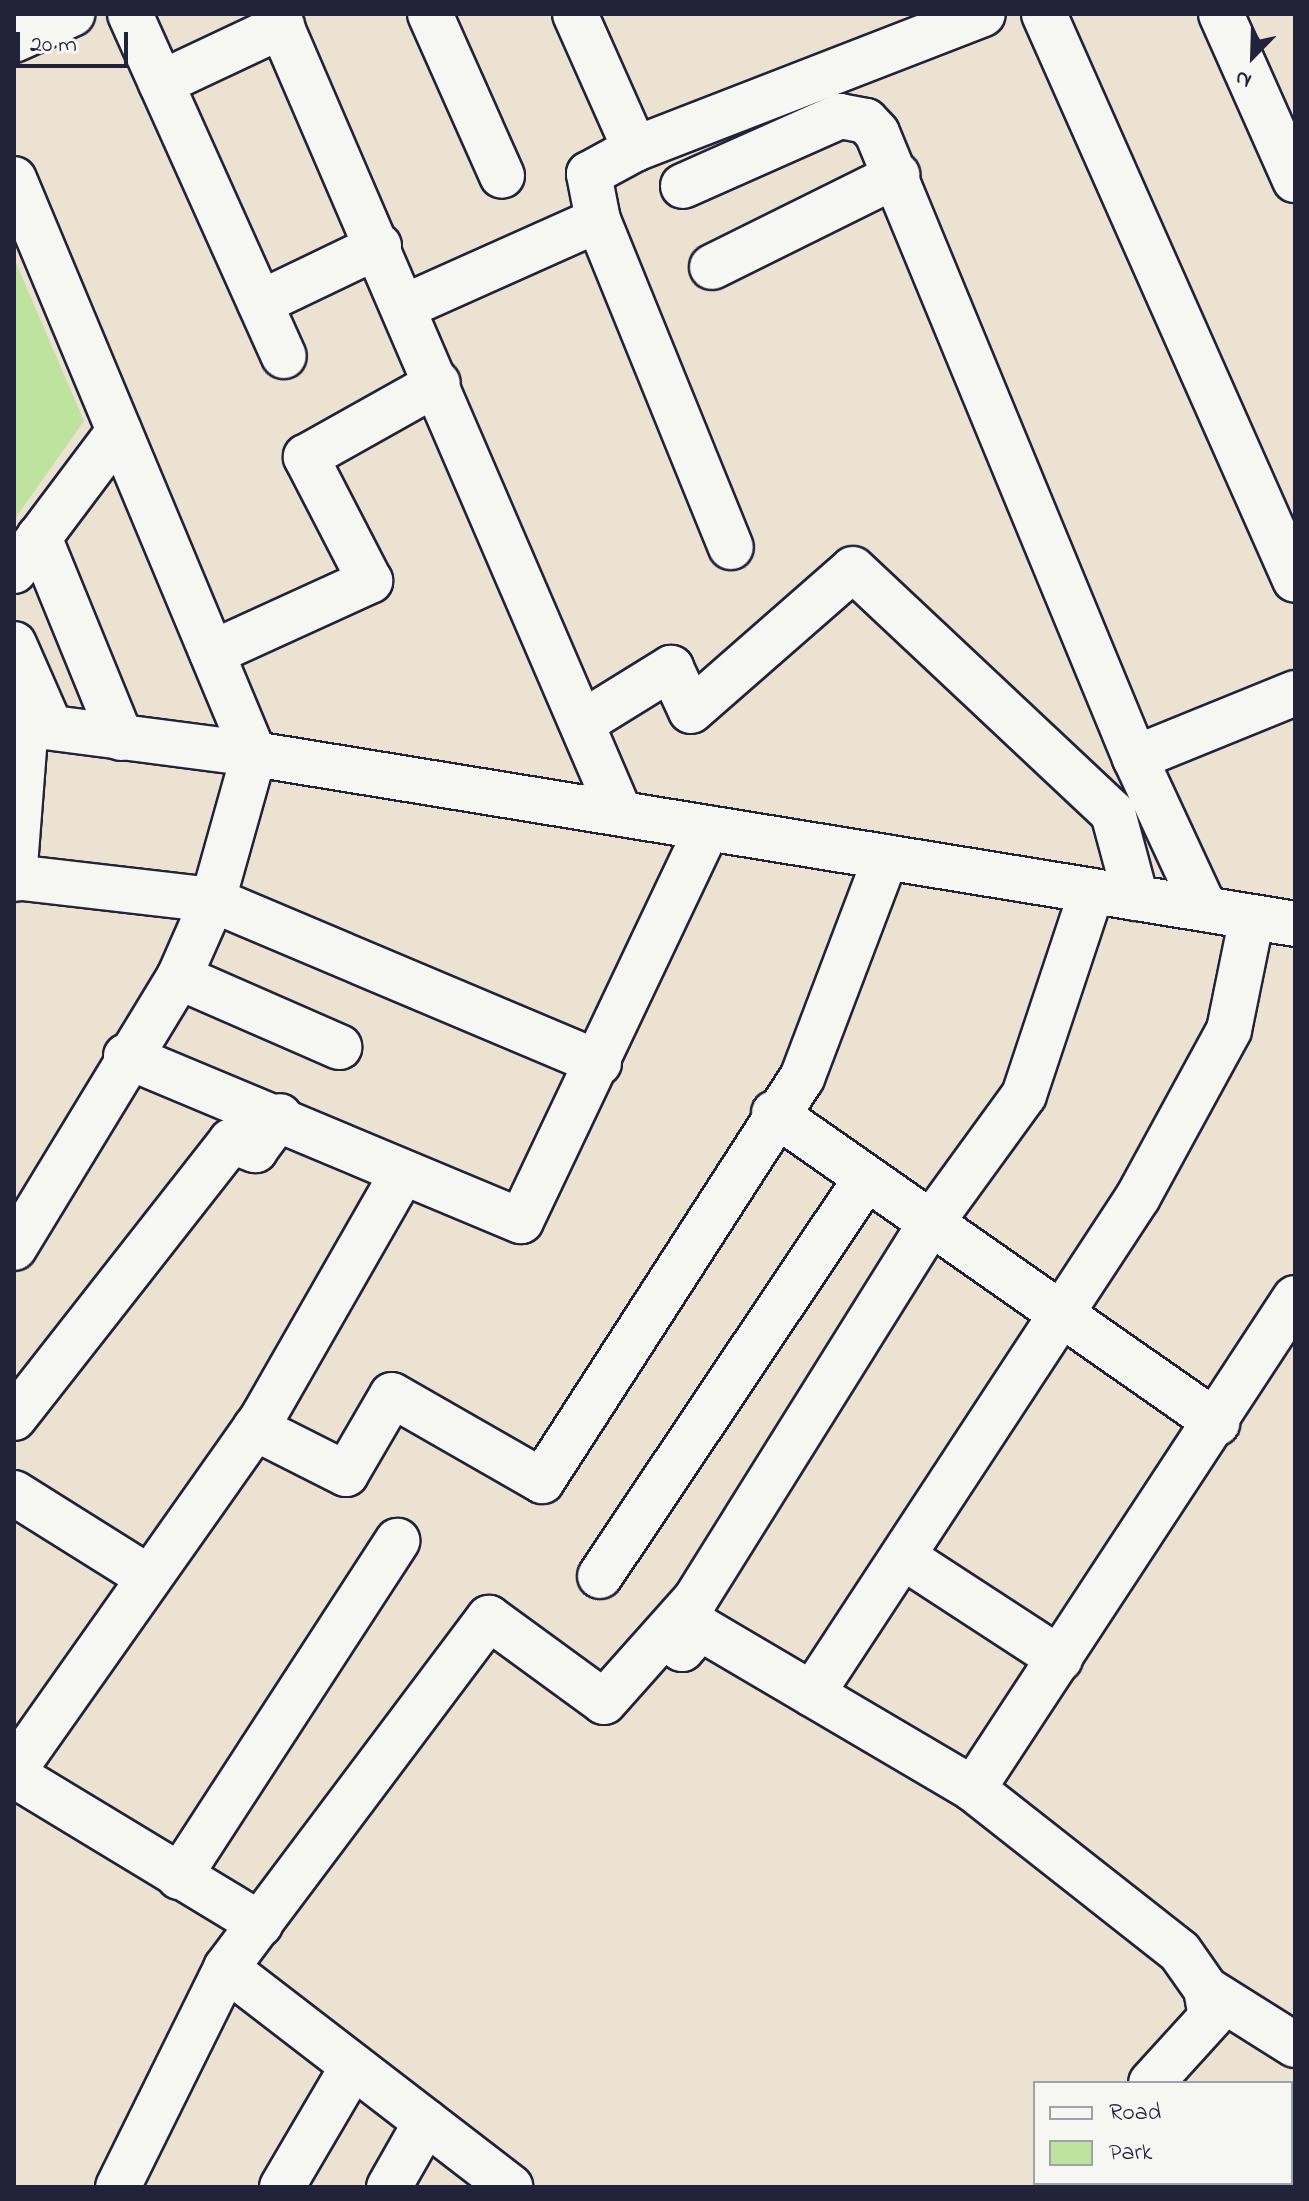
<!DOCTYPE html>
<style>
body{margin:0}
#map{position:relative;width:1309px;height:2201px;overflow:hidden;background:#ece2d2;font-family:"Indie Flower",sans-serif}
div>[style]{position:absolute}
.green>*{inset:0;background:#bee39e}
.roads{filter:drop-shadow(2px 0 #22223b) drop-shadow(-2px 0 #22223b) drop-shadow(0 2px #22223b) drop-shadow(0 -2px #22223b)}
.minor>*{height:44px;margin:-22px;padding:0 22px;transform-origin:22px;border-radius:22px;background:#f6f6f2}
span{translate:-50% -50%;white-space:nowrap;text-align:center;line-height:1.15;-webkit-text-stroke:8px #f6f6f2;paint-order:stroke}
.frame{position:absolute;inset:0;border:16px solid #22223b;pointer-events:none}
.legend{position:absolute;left:1033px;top:2081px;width:260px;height:104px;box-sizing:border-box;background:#f6f6f2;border:2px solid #a1a1a9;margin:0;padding:10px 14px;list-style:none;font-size:24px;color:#22223b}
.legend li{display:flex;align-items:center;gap:16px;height:40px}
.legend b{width:40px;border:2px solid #a1a1a9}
.north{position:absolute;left:1213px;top:16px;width:80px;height:80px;-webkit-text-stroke:6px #f6f6f2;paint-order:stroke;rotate:203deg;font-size:22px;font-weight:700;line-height:32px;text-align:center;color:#22223b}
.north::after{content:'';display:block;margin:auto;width:28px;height:36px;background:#22223b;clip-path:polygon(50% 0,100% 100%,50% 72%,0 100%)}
.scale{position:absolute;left:16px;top:32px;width:112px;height:36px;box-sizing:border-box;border:4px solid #22223b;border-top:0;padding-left:10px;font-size:24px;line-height:28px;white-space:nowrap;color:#22223b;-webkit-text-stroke:6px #f6f6f2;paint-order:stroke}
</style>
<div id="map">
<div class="green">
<i style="clip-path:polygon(14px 258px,84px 421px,14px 520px)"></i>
</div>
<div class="roads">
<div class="minor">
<i style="left:130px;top:14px;width:375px;rotate:65.8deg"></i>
<i style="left:276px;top:14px;width:870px;rotate:66.71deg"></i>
<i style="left:430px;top:14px;width:177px;rotate:66deg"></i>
<i style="left:575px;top:14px;width:148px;rotate:66deg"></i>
<i style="left:635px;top:149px;width:373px;rotate:-21.2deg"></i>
<i style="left:1044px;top:14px;width:619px;rotate:66.08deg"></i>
<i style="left:1221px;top:14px;width:182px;rotate:66deg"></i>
<i style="left:14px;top:40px;width:64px;rotate:-24.1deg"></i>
<i style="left:161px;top:83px;width:134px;rotate:-25.2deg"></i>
<i style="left:14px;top:179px;width:623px;rotate:67.34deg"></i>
<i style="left:254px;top:754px;width:152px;rotate:105.7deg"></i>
<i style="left:213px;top:900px;width:84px;rotate:113.8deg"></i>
<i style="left:179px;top:977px;width:317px;rotate:121.3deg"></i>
<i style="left:683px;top:186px;width:172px;rotate:-24deg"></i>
<i style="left:840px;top:116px;width:26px;rotate:11deg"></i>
<i style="left:866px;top:121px;width:16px;rotate:47deg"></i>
<i style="left:877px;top:133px;width:676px;rotate:67.57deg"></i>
<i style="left:1135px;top:758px;width:166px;rotate:65.1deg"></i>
<i style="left:598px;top:220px;width:47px;rotate:-101.1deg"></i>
<i style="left:589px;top:174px;width:52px;rotate:-28.5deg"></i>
<i style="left:712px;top:267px;width:207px;rotate:-26.4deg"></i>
<i style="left:260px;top:303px;width:132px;rotate:-25.6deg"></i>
<i style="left:406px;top:306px;width:210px;rotate:-24.1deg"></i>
<i style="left:598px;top:220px;width:353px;rotate:67.9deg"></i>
<i style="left:39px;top:537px;width:217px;rotate:67.8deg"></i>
<i style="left:14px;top:571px;width:175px;rotate:-53.1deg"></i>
<i style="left:14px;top:644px;width:90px;rotate:66.3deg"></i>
<i style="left:212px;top:653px;width:174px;rotate:-24.5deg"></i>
<i style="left:370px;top:581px;width:140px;rotate:-117.3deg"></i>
<i style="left:306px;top:457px;width:151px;rotate:-29.3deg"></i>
<i style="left:14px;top:723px;width:242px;rotate:7.4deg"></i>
<i style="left:254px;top:754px;width:1055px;rotate:9.27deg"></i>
<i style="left:582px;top:723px;width:105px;rotate:-31.7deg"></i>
<i style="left:671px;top:668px;width:47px;rotate:65.1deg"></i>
<i style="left:691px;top:711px;width:215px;rotate:-41.2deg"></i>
<i style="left:853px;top:569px;width:357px;rotate:43.2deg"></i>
<i style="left:1113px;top:813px;width:88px;rotate:74.9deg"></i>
<i style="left:1135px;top:758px;width:173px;rotate:-22.1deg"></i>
<i style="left:14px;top:877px;width:200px;rotate:6.6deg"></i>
<i style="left:213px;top:900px;width:419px;rotate:22.9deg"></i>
<i style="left:14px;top:879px;width:155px;rotate:-85.6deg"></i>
<i style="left:179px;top:977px;width:175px;rotate:23.6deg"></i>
<i style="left:126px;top:1056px;width:428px;rotate:22.7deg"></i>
<i style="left:521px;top:1221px;width:435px;rotate:-64.6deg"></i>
<i style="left:774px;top:1113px;width:541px;rotate:34.98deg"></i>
<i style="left:14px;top:1418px;width:352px;rotate:-51.9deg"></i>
<i style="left:231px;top:1141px;width:26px;rotate:21deg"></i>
<i style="left:255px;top:1150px;width:42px;rotate:-53.7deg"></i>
<i style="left:255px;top:1428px;width:102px;rotate:26.8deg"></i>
<i style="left:346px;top:1474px;width:91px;rotate:-59.8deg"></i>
<i style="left:392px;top:1395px;width:173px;rotate:29.8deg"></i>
<i style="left:542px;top:1481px;width:480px;rotate:-57.2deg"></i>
<i style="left:802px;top:1078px;width:236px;rotate:-69.2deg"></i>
<i style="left:14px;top:1493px;width:158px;rotate:32.1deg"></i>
<i style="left:905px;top:1558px;width:185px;rotate:33.1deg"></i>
<i style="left:600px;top:1576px;width:479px;rotate:-56.2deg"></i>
<i style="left:664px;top:1636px;width:22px;rotate:36deg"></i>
<i style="left:682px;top:1649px;width:28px;rotate:-49deg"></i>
<i style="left:700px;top:1628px;width:317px;rotate:30.5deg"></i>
<i style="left:973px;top:1789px;width:263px;rotate:38.2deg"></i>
<i style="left:1180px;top:1952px;width:45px;rotate:54.9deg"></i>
<i style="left:1206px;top:1989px;width:28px;rotate:80deg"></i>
<i style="left:1211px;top:2017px;width:89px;rotate:132.3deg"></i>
<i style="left:812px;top:1694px;width:594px;rotate:-56.74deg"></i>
<i style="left:1138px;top:1197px;width:190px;rotate:-61.4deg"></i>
<i style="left:1229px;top:1030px;width:115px;rotate:-78.5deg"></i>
<i style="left:14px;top:1770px;width:434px;rotate:-54.8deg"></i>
<i style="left:264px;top:1415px;width:278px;rotate:-60.2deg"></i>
<i style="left:14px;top:1775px;width:288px;rotate:31.2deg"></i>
<i style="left:973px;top:1789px;width:587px;rotate:-56.74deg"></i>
<i style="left:179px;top:1877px;width:401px;rotate:-57deg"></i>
<i style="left:226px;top:1968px;width:438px;rotate:-53.1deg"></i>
<i style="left:489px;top:1618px;width:142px;rotate:36.1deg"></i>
<i style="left:604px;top:1702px;width:137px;rotate:-48.3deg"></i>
<i style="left:695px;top:1600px;width:445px;rotate:-58deg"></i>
<i style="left:931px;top:1223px;width:158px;rotate:-54deg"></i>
<i style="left:1024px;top:1095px;width:215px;rotate:-71.6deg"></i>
<i style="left:1206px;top:1989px;width:105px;rotate:32.2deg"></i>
<i style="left:1291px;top:2142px;width:6px;rotate:-51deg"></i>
<i style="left:118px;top:2187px;width:244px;rotate:-63.7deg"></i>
<i style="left:226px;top:1968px;width:359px;rotate:37.6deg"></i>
<i style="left:282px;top:2187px;width:140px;rotate:-59.6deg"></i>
<i style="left:389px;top:2187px;width:75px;rotate:-60.4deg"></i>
<i style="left:1057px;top:2187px;width:6px;rotate:-45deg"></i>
<i style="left:1251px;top:2187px;width:5px;rotate:-53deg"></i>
</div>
</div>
<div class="frame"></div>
<ul class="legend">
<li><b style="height:10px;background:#f6f6f2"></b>Road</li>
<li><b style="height:22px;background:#bee39e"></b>Park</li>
</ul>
<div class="north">N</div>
<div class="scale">20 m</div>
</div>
